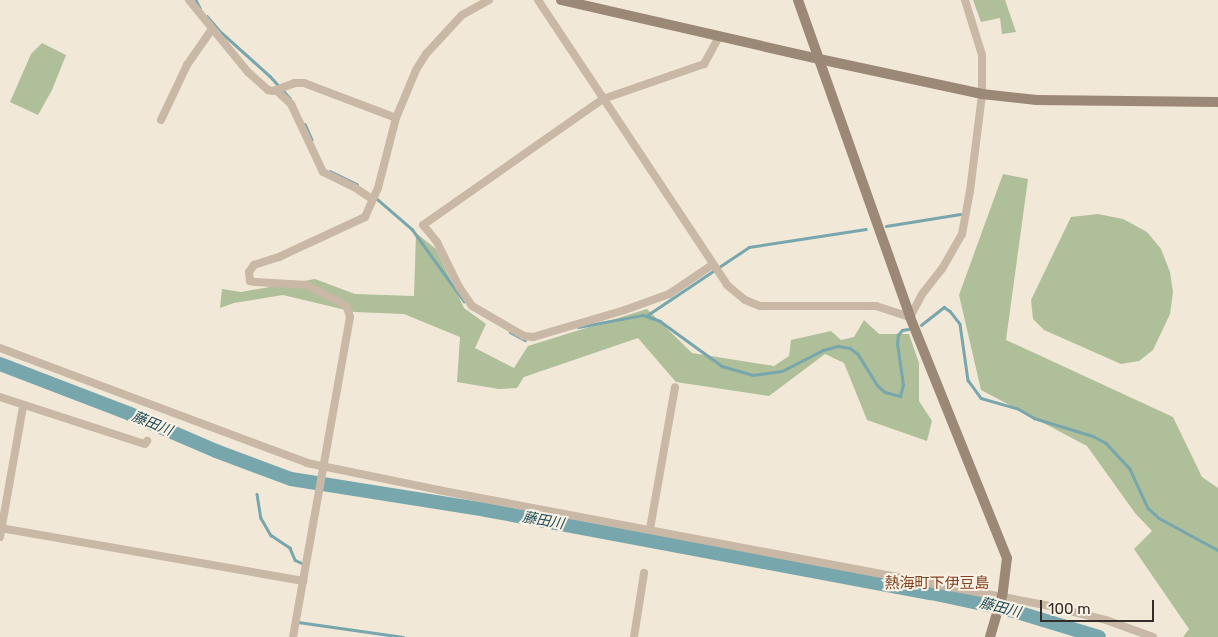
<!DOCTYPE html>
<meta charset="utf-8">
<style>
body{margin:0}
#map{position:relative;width:1218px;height:637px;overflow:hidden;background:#f1e8d8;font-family:Rubik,"Noto Sans JP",sans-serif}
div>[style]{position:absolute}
.green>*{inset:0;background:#afbf99}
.stream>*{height:2.5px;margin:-1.25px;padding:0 1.25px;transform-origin:1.25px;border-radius:1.25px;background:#78a6ad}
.river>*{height:14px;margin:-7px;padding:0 7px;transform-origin:7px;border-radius:7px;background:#78a6ad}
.street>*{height:8px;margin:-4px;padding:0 4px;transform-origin:4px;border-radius:4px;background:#c8b8a5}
.secondary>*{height:10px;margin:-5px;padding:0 5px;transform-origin:5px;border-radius:5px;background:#9c8876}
span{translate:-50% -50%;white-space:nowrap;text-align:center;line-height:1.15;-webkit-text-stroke:4px #f9f1e4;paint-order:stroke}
.water-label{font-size:14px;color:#1c4b55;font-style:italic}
.quarter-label{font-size:15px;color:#824120}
.scale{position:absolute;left:1040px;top:600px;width:114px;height:22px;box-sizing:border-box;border:2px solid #342c26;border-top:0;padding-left:6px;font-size:15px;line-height:18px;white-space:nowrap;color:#342c26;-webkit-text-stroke:4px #f9f1e4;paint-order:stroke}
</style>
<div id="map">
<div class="green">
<i style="clip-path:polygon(973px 0,1005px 0,1016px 32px,1002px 34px,1000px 18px,981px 22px)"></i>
<i style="clip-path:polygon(42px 43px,66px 55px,52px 90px,38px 115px,10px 102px,31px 54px)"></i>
<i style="clip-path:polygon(1003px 174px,1028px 179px,1006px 340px,1173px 417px,1202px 477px,1218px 488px,1218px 637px,1183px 637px,1189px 629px,1134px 549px,1152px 531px,1135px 513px,1087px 446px,981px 390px,959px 295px)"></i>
<i style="clip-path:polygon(1098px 214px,1123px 219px,1147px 232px,1161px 249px,1170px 272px,1173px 292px,1170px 314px,1153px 350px,1139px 361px,1121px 364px,1044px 330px,1033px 319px,1031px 300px,1071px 217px)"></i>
<i style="clip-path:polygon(416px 233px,436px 249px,464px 308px,486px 324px,475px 348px,514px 368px,528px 346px,647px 309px,692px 353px,774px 366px,789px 356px,791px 340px,831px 331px,841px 340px,854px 337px,864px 320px,879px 334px,909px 334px,919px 363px,919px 401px,932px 421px,927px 441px,867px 420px,844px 363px,825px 354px,769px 396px,676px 382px,638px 338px,524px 377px,517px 388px,499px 389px,457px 382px,460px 337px,404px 314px,354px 312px,283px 295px,234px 303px,220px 308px,222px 289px,241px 292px,315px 279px,355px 294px,414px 296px)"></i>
</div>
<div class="stream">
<i style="left:196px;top:0;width:9px;rotate:63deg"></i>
<i style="left:207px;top:16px;width:23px;rotate:49deg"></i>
<i style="left:222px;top:33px;width:64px;rotate:41.9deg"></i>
<i style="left:270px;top:76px;width:30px;rotate:48deg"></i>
<i style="left:305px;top:124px;width:17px;rotate:66deg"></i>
<i style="left:330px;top:171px;width:30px;rotate:26deg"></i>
<i style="left:376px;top:198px;width:48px;rotate:40.7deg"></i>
<i style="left:412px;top:229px;width:89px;rotate:54.2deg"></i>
<i style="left:886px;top:226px;width:75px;rotate:-9.2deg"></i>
<i style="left:646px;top:316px;width:124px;rotate:-33.8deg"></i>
<i style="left:749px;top:247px;width:118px;rotate:-8.7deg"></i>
<i style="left:921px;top:325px;width:29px;rotate:-38deg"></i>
<i style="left:944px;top:307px;width:7px;rotate:34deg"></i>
<i style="left:950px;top:311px;width:16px;rotate:52deg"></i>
<i style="left:960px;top:324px;width:57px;rotate:81.9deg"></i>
<i style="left:968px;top:380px;width:22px;rotate:54deg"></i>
<i style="left:981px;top:398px;width:37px;rotate:16deg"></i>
<i style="left:1017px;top:408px;width:20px;rotate:30deg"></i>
<i style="left:1034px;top:418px;width:62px;rotate:17deg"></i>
<i style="left:1093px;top:436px;width:15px;rotate:28deg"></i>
<i style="left:1106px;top:443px;width:35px;rotate:47deg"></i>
<i style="left:1130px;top:469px;width:43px;rotate:65.2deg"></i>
<i style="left:1148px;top:508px;width:15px;rotate:42deg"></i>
<i style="left:1159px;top:518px;width:67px;rotate:28.5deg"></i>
<i style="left:578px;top:327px;width:66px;rotate:-10.5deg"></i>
<i style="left:643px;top:315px;width:18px;rotate:19deg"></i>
<i style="left:660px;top:321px;width:77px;rotate:36deg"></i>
<i style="left:722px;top:366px;width:32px;rotate:16deg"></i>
<i style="left:753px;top:375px;width:29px;rotate:-8deg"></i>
<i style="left:782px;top:371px;width:46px;rotate:-27.1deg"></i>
<i style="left:823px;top:350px;width:16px;rotate:-15deg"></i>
<i style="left:838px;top:346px;width:12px;rotate:9deg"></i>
<i style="left:850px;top:348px;width:10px;rotate:37deg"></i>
<i style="left:858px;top:354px;width:38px;rotate:58deg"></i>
<i style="left:878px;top:386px;width:9px;rotate:41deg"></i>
<i style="left:885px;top:392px;width:16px;rotate:15deg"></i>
<i style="left:900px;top:396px;width:11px;rotate:-75deg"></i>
<i style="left:903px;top:385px;width:41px;rotate:-98.3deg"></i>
<i style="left:897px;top:344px;width:9px;rotate:-84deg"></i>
<i style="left:898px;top:335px;width:6px;rotate:-51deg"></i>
<i style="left:902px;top:330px;width:6px;rotate:-9deg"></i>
<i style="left:510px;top:332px;width:17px;rotate:28deg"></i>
<i style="left:257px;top:494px;width:24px;rotate:81deg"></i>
<i style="left:261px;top:518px;width:20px;rotate:60deg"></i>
<i style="left:271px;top:535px;width:23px;rotate:34deg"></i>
<i style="left:290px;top:548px;width:13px;rotate:67deg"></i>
<i style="left:295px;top:560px;width:10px;rotate:24deg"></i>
<i style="left:298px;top:622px;width:106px;rotate:8.1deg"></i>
</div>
<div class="river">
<i style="left:0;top:364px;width:139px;rotate:21deg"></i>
<i style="left:130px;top:414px;width:94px;rotate:23.3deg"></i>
<i style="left:216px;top:451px;width:80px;rotate:20.5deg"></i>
<i style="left:291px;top:479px;width:197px;rotate:9deg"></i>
<i style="left:486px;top:510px;width:453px;rotate:10.6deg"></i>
<i style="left:931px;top:593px;width:78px;rotate:11.9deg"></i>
<i style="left:1007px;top:609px;width:96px;rotate:16.9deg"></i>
</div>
<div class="street">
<i style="left:189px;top:0;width:93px;rotate:50.7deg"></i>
<i style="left:248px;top:72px;width:27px;rotate:42deg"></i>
<i style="left:268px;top:90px;width:5px;rotate:11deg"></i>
<i style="left:273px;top:91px;width:23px;rotate:-20deg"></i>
<i style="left:295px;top:83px;width:9px"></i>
<i style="left:304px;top:83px;width:98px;rotate:20.8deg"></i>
<i style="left:538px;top:0;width:342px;rotate:56.4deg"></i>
<i style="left:727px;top:285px;width:23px;rotate:40deg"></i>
<i style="left:745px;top:300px;width:16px;rotate:22deg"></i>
<i style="left:760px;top:306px;width:116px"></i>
<i style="left:876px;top:306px;width:36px;rotate:18deg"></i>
<i style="left:910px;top:317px;width:27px;rotate:-62deg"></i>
<i style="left:923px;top:293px;width:31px;rotate:-52deg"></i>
<i style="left:942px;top:269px;width:40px;rotate:-60.3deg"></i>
<i style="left:962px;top:234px;width:44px;rotate:-79.5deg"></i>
<i style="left:970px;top:191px;width:98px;rotate:-82.9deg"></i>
<i style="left:982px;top:94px;width:39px;rotate:-90deg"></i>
<i style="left:982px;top:55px;width:58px;rotate:-107.2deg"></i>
<i style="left:276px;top:90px;width:21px;rotate:43deg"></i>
<i style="left:291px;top:104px;width:75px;rotate:64.8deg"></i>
<i style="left:323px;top:172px;width:34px;rotate:26deg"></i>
<i style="left:354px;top:187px;width:22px;rotate:34deg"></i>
<i style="left:161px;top:120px;width:61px;rotate:-64.7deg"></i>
<i style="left:187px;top:65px;width:44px;rotate:-55.2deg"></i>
<i style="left:712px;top:265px;width:52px;rotate:146deg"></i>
<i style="left:669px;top:294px;width:47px;rotate:160deg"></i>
<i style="left:625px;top:310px;width:96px;rotate:163.6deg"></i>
<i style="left:533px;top:337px;width:9px;rotate:-174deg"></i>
<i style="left:524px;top:336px;width:60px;rotate:-150deg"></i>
<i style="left:472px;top:306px;width:23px;rotate:-124deg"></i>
<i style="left:459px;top:287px;width:50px;rotate:-116.1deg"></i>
<i style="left:437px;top:242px;width:22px;rotate:-129deg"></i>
<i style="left:423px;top:225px;width:220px;rotate:-35deg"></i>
<i style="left:603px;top:99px;width:107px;rotate:-19.1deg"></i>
<i style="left:704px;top:64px;width:31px;rotate:-61deg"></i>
<i style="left:0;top:348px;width:328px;rotate:20.5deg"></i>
<i style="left:307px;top:463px;width:134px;rotate:11.6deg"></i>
<i style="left:438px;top:490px;width:623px;rotate:10.73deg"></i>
<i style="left:1050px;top:606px;width:58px;rotate:14deg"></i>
<i style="left:1106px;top:620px;width:50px;rotate:19.9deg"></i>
<i style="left:0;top:397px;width:152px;rotate:18deg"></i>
<i style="left:145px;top:444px;width:4px;rotate:-56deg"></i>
<i style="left:0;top:528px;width:308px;rotate:9.9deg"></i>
<i style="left:650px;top:529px;width:144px;rotate:-80deg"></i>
<i style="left:0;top:537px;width:133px;rotate:-80deg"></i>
<i style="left:293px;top:637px;width:325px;rotate:-79.9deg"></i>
<i style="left:350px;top:317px;width:10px;rotate:-107deg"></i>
<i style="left:347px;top:307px;width:9px;rotate:-148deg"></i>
<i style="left:339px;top:302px;width:36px;rotate:-152deg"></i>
<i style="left:307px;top:285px;width:52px;rotate:-176.7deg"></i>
<i style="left:255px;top:282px;width:5px;rotate:-169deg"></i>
<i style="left:250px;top:281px;width:9px;rotate:-96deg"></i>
<i style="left:249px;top:272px;width:9px;rotate:-54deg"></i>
<i style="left:254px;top:265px;width:26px;rotate:-18deg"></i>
<i style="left:279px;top:257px;width:95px;rotate:-24.9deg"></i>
<i style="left:365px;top:217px;width:32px;rotate:-66deg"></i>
<i style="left:378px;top:188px;width:72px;rotate:-75.6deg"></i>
<i style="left:396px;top:118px;width:52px;rotate:-67.4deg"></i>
<i style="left:416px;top:70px;width:19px;rotate:-58deg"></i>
<i style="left:426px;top:54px;width:53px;rotate:-47.3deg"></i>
<i style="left:462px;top:15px;width:31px;rotate:-29deg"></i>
<i style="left:634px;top:637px;width:65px;rotate:-81.1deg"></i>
</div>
<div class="secondary">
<i style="left:561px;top:0;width:265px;rotate:12.9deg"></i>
<i style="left:819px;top:59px;width:167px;rotate:12.1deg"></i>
<i style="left:982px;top:94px;width:55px;rotate:6.2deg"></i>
<i style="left:1037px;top:100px;width:181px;rotate:0.6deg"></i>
<i style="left:798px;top:0;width:336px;rotate:70.5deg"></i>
<i style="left:910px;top:317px;width:260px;rotate:68.1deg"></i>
<i style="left:1007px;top:558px;width:38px;rotate:97deg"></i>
<i style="left:1002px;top:596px;width:43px;rotate:106.3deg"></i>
</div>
<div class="water-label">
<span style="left:152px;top:424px;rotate:22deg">藤田川</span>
<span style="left:543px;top:521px;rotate:10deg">藤田川</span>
<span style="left:1000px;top:608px;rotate:14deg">藤田川</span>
</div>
<div class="quarter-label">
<span style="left:937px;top:584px">熱海町下伊豆島</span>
</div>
<div class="scale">100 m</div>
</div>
